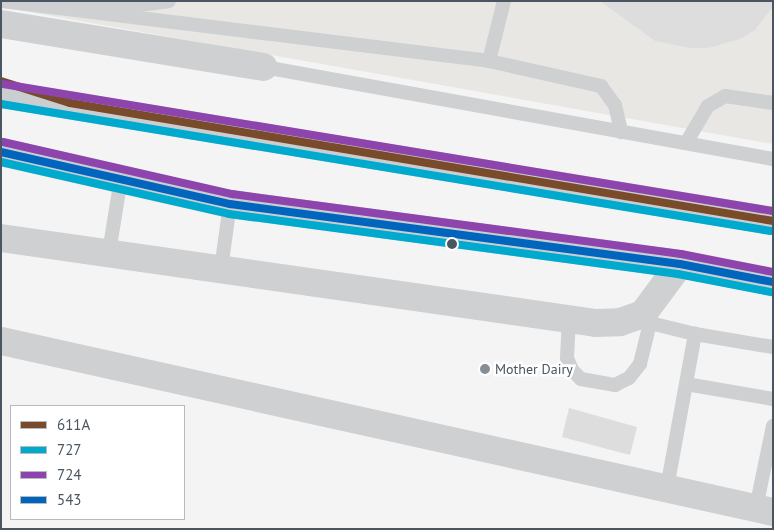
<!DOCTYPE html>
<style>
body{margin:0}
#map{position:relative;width:774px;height:530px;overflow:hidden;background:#f4f4f4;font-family:"PT Sans",sans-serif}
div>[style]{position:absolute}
.commercial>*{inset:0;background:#e8e7e3}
.building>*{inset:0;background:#ddddde}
.service>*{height:14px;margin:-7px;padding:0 7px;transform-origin:7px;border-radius:7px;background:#ced0d2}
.minor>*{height:28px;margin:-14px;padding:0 14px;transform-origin:14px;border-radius:14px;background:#ced0d2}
.primary>*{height:28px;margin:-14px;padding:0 14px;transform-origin:14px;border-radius:14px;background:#caced1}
.bus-1>*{height:8px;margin:-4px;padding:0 4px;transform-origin:4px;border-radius:4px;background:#7a4b2a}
.bus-2>*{height:8px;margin:-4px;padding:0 4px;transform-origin:4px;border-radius:4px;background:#00a9ce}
.bus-3>*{height:8px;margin:-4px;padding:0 4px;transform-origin:4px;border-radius:4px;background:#8e44ad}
.bus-4>*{height:8px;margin:-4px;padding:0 4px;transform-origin:4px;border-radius:4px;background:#0065bd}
.dots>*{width:14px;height:14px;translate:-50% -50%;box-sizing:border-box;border:2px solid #fff;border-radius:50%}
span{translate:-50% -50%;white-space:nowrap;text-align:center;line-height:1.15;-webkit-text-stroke:5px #fff;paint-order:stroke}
.poi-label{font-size:14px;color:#4a5661}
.left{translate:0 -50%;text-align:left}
.frame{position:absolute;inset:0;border:2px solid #4a5661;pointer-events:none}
.legend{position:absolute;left:10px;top:405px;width:175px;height:115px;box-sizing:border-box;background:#fff;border:1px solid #b7bbc0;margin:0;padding:6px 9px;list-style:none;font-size:15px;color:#4a5661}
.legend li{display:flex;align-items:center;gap:10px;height:25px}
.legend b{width:25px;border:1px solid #b7bbc0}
</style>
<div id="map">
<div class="commercial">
<i style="clip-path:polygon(1px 1px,773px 1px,773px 144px,1px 7px)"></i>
</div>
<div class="building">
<i style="clip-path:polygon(600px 1px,773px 1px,773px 7px,755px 30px,740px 39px,708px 48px,690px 48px,655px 41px)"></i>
<i style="clip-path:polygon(569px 408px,637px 427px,630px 455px,562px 437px)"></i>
</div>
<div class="service">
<i style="left:2px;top:1px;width:491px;rotate:7deg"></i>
<i style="left:489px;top:61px;width:115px;rotate:12.6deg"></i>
<i style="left:601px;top:86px;width:24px;rotate:54deg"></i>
<i style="left:615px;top:105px;width:28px;rotate:77deg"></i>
<i style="left:77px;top:2px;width:61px;rotate:2.8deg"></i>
<i style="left:138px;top:5px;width:31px;rotate:-7deg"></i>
<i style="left:489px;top:61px;width:62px;rotate:-76deg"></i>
<i style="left:264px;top:67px;width:517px;rotate:10.25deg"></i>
<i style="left:686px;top:143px;width:43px;rotate:-59.3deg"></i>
<i style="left:708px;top:106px;width:20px;rotate:-30deg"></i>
<i style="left:725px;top:96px;width:49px;rotate:8.3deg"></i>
<i style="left:109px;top:252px;width:74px;rotate:-80.7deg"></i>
<i style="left:221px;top:269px;width:66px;rotate:-82.1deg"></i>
<i style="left:569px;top:319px;width:39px;rotate:93deg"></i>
<i style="left:567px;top:358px;width:13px;rotate:67deg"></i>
<i style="left:572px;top:370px;width:13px;rotate:45deg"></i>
<i style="left:581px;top:379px;width:35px;rotate:10deg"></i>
<i style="left:615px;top:385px;width:16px;rotate:-27deg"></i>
<i style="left:629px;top:378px;width:18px;rotate:-52deg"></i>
<i style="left:640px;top:364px;width:42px;rotate:-76.3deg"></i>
<i style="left:642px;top:321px;width:55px;rotate:13.8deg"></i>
<i style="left:686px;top:384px;width:88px;rotate:9.8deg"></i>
<i style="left:667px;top:488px;width:157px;rotate:-79.7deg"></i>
<i style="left:695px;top:334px;width:79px;rotate:9.5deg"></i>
<i style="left:756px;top:508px;width:84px;rotate:-78.3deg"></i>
</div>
<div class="minor">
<i style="left:1px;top:24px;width:266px;rotate:9.3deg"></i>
<i style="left:1px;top:238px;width:601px;rotate:8.13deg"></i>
<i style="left:596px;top:323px;width:24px;rotate:-2deg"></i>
<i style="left:620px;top:322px;width:24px;rotate:-19deg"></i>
<i style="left:643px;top:314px;width:62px;rotate:-53.5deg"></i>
<i style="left:1px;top:341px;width:791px;rotate:12.49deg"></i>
</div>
<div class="primary">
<i style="left:1px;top:94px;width:782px;rotate:9.34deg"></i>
<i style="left:1px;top:152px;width:235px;rotate:12.8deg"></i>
<i style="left:230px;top:204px;width:454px;rotate:7.6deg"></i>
<i style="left:680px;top:264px;width:95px;rotate:11deg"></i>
</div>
<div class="bus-1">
<i style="left:1px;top:81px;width:72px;rotate:17.7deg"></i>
<i style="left:70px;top:103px;width:713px;rotate:9.53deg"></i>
</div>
<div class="bus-2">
<i style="left:1px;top:104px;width:780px;rotate:9.37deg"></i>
<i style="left:1px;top:162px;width:234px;rotate:12.8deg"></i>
<i style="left:229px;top:214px;width:453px;rotate:7.6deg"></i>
<i style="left:678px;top:274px;width:95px;rotate:11deg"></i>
</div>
<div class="bus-3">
<i style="left:3px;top:84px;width:780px;rotate:9.37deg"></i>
<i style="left:3px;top:142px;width:235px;rotate:12.8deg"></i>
<i style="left:232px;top:194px;width:453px;rotate:7.6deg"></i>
<i style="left:681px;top:254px;width:94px;rotate:11.1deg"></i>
</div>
<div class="bus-4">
<i style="left:1px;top:152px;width:235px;rotate:12.8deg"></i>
<i style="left:230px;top:204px;width:454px;rotate:7.6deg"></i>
<i style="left:680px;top:264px;width:95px;rotate:11deg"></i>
</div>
<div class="dots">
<i style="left:452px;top:244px;background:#4a5661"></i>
<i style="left:485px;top:369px;background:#868d94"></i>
</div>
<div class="poi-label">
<span class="left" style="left:495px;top:369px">Mother Dairy</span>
</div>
<div class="frame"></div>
<ul class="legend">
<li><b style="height:6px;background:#7a4b2a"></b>611A</li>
<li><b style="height:6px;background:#00a9ce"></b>727</li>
<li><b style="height:6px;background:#8e44ad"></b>724</li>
<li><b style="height:6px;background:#0065bd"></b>543</li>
</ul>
</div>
